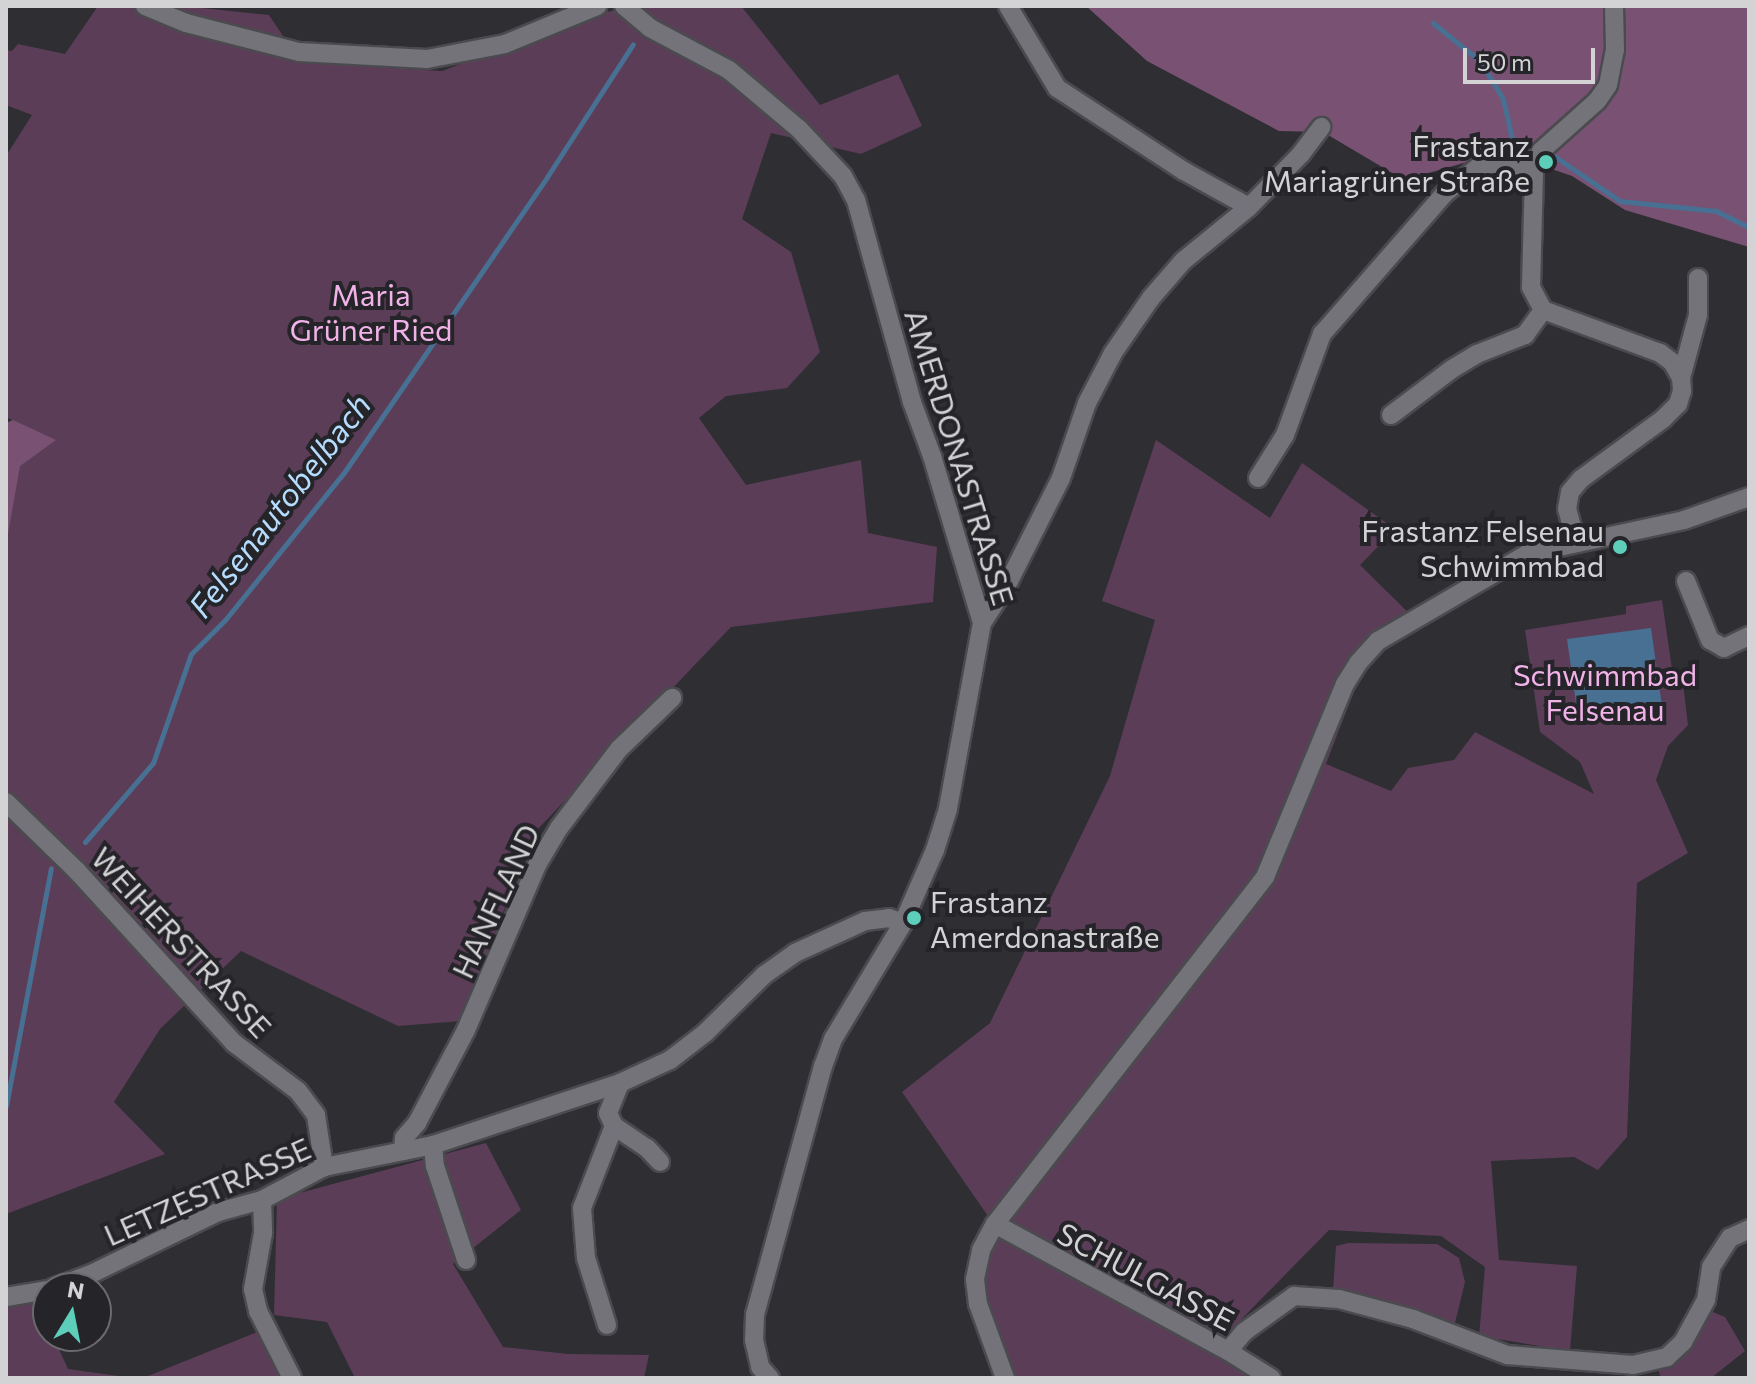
<!DOCTYPE html>
<meta charset="utf-8">
<style>
body{margin:0}
#map{position:relative;width:1755px;height:1384px;overflow:hidden;background:#2e2e33;font-family:Commissioner,sans-serif}
div>[style]{position:absolute}
.green>*{inset:0;background:#5c3d58}
.forest>*{inset:0;background:#795273}
.water>*{inset:0;background:#477092}
.stream>*{height:5px;margin:-2.5px;padding:0 2.5px;transform-origin:2.5px;border-radius:2.5px;background:#477092}
.roads{filter:drop-shadow(2px 0 #4b4b4f) drop-shadow(-2px 0 #4b4b4f) drop-shadow(0 2px #4b4b4f) drop-shadow(0 -2px #4b4b4f)}
.minor>*{height:18px;margin:-9px;padding:0 9px;transform-origin:9px;border-radius:9px;background:#74737a}
.dots>*{width:22px;height:22px;translate:-50% -50%;box-sizing:border-box;border:4px solid #242429;border-radius:50%}
span{translate:-50% -50%;white-space:nowrap;text-align:center;line-height:1.15;-webkit-text-stroke:8px #242429;paint-order:stroke}
.poi-label{font-size:30px;color:#d3d3d6}
.right{translate:-100% -50%;text-align:right}
.left{translate:0 -50%;text-align:left}
.park-label{font-size:30px;color:#f1b2e8}
.street-label{font-size:30px;color:#d3d3d6}
.water-label{font-size:32px;color:#b6dcfd;font-style:italic}
.frame{position:absolute;inset:0;border:8px solid #d3d3d6;pointer-events:none}
.north{position:absolute;left:32px;top:1272px;width:80px;height:80px;box-sizing:border-box;background:#242429;border:2px solid #6a6a6e;border-radius:50%;rotate:10deg;font-size:22px;font-weight:700;line-height:32px;text-align:center;color:#d3d3d6}
.north::after{content:'';display:block;margin:auto;width:28px;height:36px;background:#5cceba;clip-path:polygon(50% 0,100% 100%,50% 72%,0 100%)}
.scale{position:absolute;left:1463px;top:48px;width:132px;height:36px;box-sizing:border-box;border:4px solid #d3d3d6;border-top:0;padding-left:10px;font-size:24px;line-height:28px;white-space:nowrap;color:#d3d3d6;-webkit-text-stroke:6px #242429;paint-order:stroke}
</style>
<div id="map">
<div class="green">
<i style="clip-path:polygon(98px 6px,183px 6px,269px 15px,301px 63px,442px 71px,584px 18px,631px 6px,741px 6px,820px 105px,898px 74px,922px 126px,861px 154px,771px 133px,742px 219px,791px 252px,820px 352px,787px 388px,726px 396px,699px 418px,746px 485px,861px 460px,868px 533px,937px 547px,933px 602px,731px 627px,534px 833px,461px 1021px,398px 1026px,241px 951px,160px 1029px,114px 1102px,165px 1154px,6px 1214px,6px 487px,30px 429px,6px 417px,6px 156px,32px 115px,6px 105px,6px 50px,12px 51px,18px 44px,65px 54px)"></i>
<i style="clip-path:polygon(1156px 440px,1270px 518px,1302px 463px,1395px 529px,1360px 565px,1421px 625px,1374px 658px,1360px 675px,1326px 764px,1391px 791px,1408px 768px,1454px 760px,1475px 732px,1594px 794px,1580px 762px,1540px 732px,1525px 630px,1626px 614px,1626px 606px,1662px 600px,1673px 676px,1682px 675px,1688px 725px,1668px 746px,1656px 780px,1688px 853px,1637px 883px,1627px 1137px,1598px 1170px,1574px 1157px,1491px 1161px,1499px 1260px,1577px 1266px,1570px 1351px,1479px 1336px,1485px 1267px,1441px 1236px,1329px 1230px,1226px 1335px,1215px 1356px,1251px 1378px,995px 1378px,976px 1325px,990px 1219px,902px 1092px,990px 1023px,1110px 776px,1155px 620px,1102px 601px)"></i>
<i style="clip-path:polygon(486px 1143px,521px 1210px,453px 1264px,503px 1347px,568px 1354px,649px 1355px,644px 1378px,355px 1378px,327px 1322px,274px 1315px,277px 1199px)"></i>
<i style="clip-path:polygon(1348px 1243px,1437px 1244px,1459px 1258px,1465px 1282px,1455px 1323px,1375px 1298px,1333px 1290px,1336px 1246px)"></i>
<i style="clip-path:polygon(38px 1303px,48px 1325px,48px 1336px,53px 1336px,68px 1369px,133px 1378px,6px 1378px,6px 1307px)"></i>
<i style="clip-path:polygon(1713px 1312px,1725px 1317px,1745px 1351px,1711px 1378px,1661px 1378px,1658px 1369px,1690px 1346px,1708px 1314px)"></i>
<i style="clip-path:polygon(262px 1330px,284px 1378px,143px 1378px)"></i>
</div>
<div class="forest">
<i style="clip-path:polygon(1086px 6px,1749px 6px,1749px 247px,1625px 210px,1572px 176px,1502px 152px,1404px 180px,1323px 132px,1279px 131px,1147px 61px)"></i>
<i style="clip-path:polygon(13px 420px,56px 440px,20px 466px,6px 545px,6px 423px)"></i>
</div>
<div class="water">
<i style="clip-path:polygon(1651px 628px,1662px 706px,1578px 717px,1567px 639px)"></i>
</div>
<div class="stream">
<i style="left:1433px;top:23px;width:60px;rotate:39deg"></i>
<i style="left:1480px;top:61px;width:44px;rotate:58.8deg"></i>
<i style="left:1503px;top:99px;width:41px;rotate:77.3deg"></i>
<i style="left:1512px;top:139px;width:15px;rotate:37deg"></i>
<i style="left:1554px;top:156px;width:80px;rotate:34.3deg"></i>
<i style="left:1620px;top:201px;width:97px;rotate:5.9deg"></i>
<i style="left:1716px;top:211px;width:37px;rotate:26deg"></i>
<i style="left:85px;top:842px;width:104px;rotate:-49.3deg"></i>
<i style="left:153px;top:763px;width:115px;rotate:-70.8deg"></i>
<i style="left:191px;top:654px;width:48px;rotate:-45deg"></i>
<i style="left:225px;top:620px;width:188px;rotate:-51.1deg"></i>
<i style="left:343px;top:474px;width:360px;rotate:-55.5deg"></i>
<i style="left:547px;top:177px;width:158px;rotate:-57.1deg"></i>
<i style="left:6px;top:1106px;width:242px;rotate:-79.3deg"></i>
</div>
<div class="roads">
<div class="minor">
<i style="left:145px;top:6px;width:44px;rotate:22.5deg"></i>
<i style="left:186px;top:23px;width:117px;rotate:14.4deg"></i>
<i style="left:299px;top:52px;width:128px;rotate:3.1deg"></i>
<i style="left:427px;top:59px;width:79px;rotate:-10.9deg"></i>
<i style="left:505px;top:44px;width:100px;rotate:-22.4deg"></i>
<i style="left:624px;top:6px;width:34px;rotate:40deg"></i>
<i style="left:650px;top:28px;width:89px;rotate:28deg"></i>
<i style="left:729px;top:70px;width:92px;rotate:40.1deg"></i>
<i style="left:799px;top:129px;width:64px;rotate:46.9deg"></i>
<i style="left:843px;top:176px;width:27px;rotate:62deg"></i>
<i style="left:856px;top:200px;width:210px;rotate:74.5deg"></i>
<i style="left:912px;top:402px;width:58px;rotate:69.7deg"></i>
<i style="left:932px;top:456px;width:174px;rotate:73.3deg"></i>
<i style="left:982px;top:623px;width:189px;rotate:100.4deg"></i>
<i style="left:948px;top:809px;width:43px;rotate:107.6deg"></i>
<i style="left:935px;top:850px;width:80px;rotate:113.7deg"></i>
<i style="left:903px;top:923px;width:135px;rotate:121.1deg"></i>
<i style="left:833px;top:1039px;width:29px;rotate:110deg"></i>
<i style="left:823px;top:1066px;width:257px;rotate:105.3deg"></i>
<i style="left:755px;top:1314px;width:26px;rotate:92deg"></i>
<i style="left:754px;top:1340px;width:28px;rotate:77deg"></i>
<i style="left:760px;top:1367px;width:15px;rotate:48deg"></i>
<i style="left:1008px;top:6px;width:96px;rotate:59.1deg"></i>
<i style="left:1057px;top:88px;width:152px;rotate:33.2deg"></i>
<i style="left:1184px;top:171px;width:74px;rotate:29deg"></i>
<i style="left:1681px;top:378px;width:65px;rotate:-74.9deg"></i>
<i style="left:1698px;top:315px;width:37px;rotate:-90deg"></i>
<i style="left:1391px;top:415px;width:76px;rotate:-37deg"></i>
<i style="left:1452px;top:369px;width:29px;rotate:-31deg"></i>
<i style="left:1477px;top:354px;width:52px;rotate:-21.6deg"></i>
<i style="left:1525px;top:335px;width:31px;rotate:-54deg"></i>
<i style="left:1258px;top:478px;width:51px;rotate:-57.9deg"></i>
<i style="left:1285px;top:435px;width:108px;rotate:-69.9deg"></i>
<i style="left:1322px;top:334px;width:186px;rotate:-48.9deg"></i>
<i style="left:1444px;top:194px;width:42px;rotate:-38.2deg"></i>
<i style="left:1477px;top:168px;width:32px;rotate:-9deg"></i>
<i style="left:1509px;top:163px;width:26px;rotate:16deg"></i>
<i style="left:1576px;top:542px;width:34px;rotate:-105deg"></i>
<i style="left:1567px;top:509px;width:17px;rotate:-80deg"></i>
<i style="left:1570px;top:492px;width:17px;rotate:-50deg"></i>
<i style="left:1581px;top:479px;width:102px;rotate:-36.2deg"></i>
<i style="left:1663px;top:419px;width:21px;rotate:-45deg"></i>
<i style="left:1678px;top:404px;width:14px;rotate:-73deg"></i>
<i style="left:1682px;top:391px;width:13px;rotate:-94deg"></i>
<i style="left:1681px;top:378px;width:18px;rotate:-119deg"></i>
<i style="left:1672px;top:362px;width:15px;rotate:-143deg"></i>
<i style="left:1660px;top:353px;width:125px;rotate:-159.8deg"></i>
<i style="left:1543px;top:310px;width:26px;rotate:-118deg"></i>
<i style="left:1531px;top:287px;width:117px;rotate:-88.5deg"></i>
<i style="left:1534px;top:170px;width:20px;rotate:-70deg"></i>
<i style="left:1541px;top:151px;width:75px;rotate:-41.8deg"></i>
<i style="left:1597px;top:101px;width:19px;rotate:-55deg"></i>
<i style="left:1608px;top:85px;width:36px;rotate:-79deg"></i>
<i style="left:1615px;top:50px;width:44px;rotate:-91.3deg"></i>
<i style="left:1686px;top:581px;width:64px;rotate:67.9deg"></i>
<i style="left:1710px;top:640px;width:16px;rotate:30deg"></i>
<i style="left:1724px;top:648px;width:28px;rotate:-26deg"></i>
<i style="left:982px;top:623px;width:45px;rotate:-56.7deg"></i>
<i style="left:1007px;top:585px;width:120px;rotate:-63.2deg"></i>
<i style="left:1061px;top:478px;width:79px;rotate:-70.9deg"></i>
<i style="left:1087px;top:403px;width:56px;rotate:-62.5deg"></i>
<i style="left:1113px;top:353px;width:67px;rotate:-55.4deg"></i>
<i style="left:1151px;top:298px;width:49px;rotate:-49.1deg"></i>
<i style="left:1183px;top:261px;width:85px;rotate:-39.3deg"></i>
<i style="left:1249px;top:207px;width:74px;rotate:-45.5deg"></i>
<i style="left:1301px;top:154px;width:34px;rotate:-53deg"></i>
<i style="left:6px;top:802px;width:99px;rotate:44.2deg"></i>
<i style="left:77px;top:871px;width:233px;rotate:47.6deg"></i>
<i style="left:234px;top:1043px;width:80px;rotate:36.9deg"></i>
<i style="left:298px;top:1091px;width:30px;rotate:53deg"></i>
<i style="left:316px;top:1115px;width:53px;rotate:81.3deg"></i>
<i style="left:614px;top:1126px;width:40px;rotate:34deg"></i>
<i style="left:647px;top:1148px;width:19px;rotate:47deg"></i>
<i style="left:433px;top:1145px;width:21px;rotate:85deg"></i>
<i style="left:435px;top:1166px;width:99px;rotate:71.7deg"></i>
<i style="left:403px;top:1151px;width:13px;rotate:-86deg"></i>
<i style="left:404px;top:1138px;width:20px;rotate:-49deg"></i>
<i style="left:417px;top:1123px;width:105px;rotate:-62.2deg"></i>
<i style="left:466px;top:1030px;width:180px;rotate:-66.7deg"></i>
<i style="left:537px;top:865px;width:43px;rotate:-59.3deg"></i>
<i style="left:559px;top:828px;width:99px;rotate:-52.8deg"></i>
<i style="left:619px;top:749px;width:74px;rotate:-43.9deg"></i>
<i style="left:262px;top:1200px;width:33px;rotate:88deg"></i>
<i style="left:263px;top:1233px;width:57px;rotate:100.1deg"></i>
<i style="left:253px;top:1289px;width:23px;rotate:77deg"></i>
<i style="left:258px;top:1311px;width:75px;rotate:63.1deg"></i>
<i style="left:995px;top:1224px;width:265px;rotate:28.6deg"></i>
<i style="left:1228px;top:1351px;width:51px;rotate:32.1deg"></i>
<i style="left:53px;top:1288px;width:40px;rotate:-20.2deg"></i>
<i style="left:91px;top:1274px;width:141px;rotate:-26deg"></i>
<i style="left:218px;top:1212px;width:46px;rotate:-15.3deg"></i>
<i style="left:262px;top:1200px;width:70px;rotate:-28deg"></i>
<i style="left:324px;top:1167px;width:111px;rotate:-11.4deg"></i>
<i style="left:433px;top:1145px;width:197px;rotate:-18.3deg"></i>
<i style="left:620px;top:1083px;width:55px;rotate:-24.7deg"></i>
<i style="left:670px;top:1060px;width:44px;rotate:-37.6deg"></i>
<i style="left:705px;top:1033px;width:83px;rotate:-44.5deg"></i>
<i style="left:764px;top:975px;width:38px;rotate:-35deg"></i>
<i style="left:795px;top:953px;width:77px;rotate:-24.6deg"></i>
<i style="left:865px;top:921px;width:24px;rotate:-7deg"></i>
<i style="left:889px;top:918px;width:15px;rotate:20deg"></i>
<i style="left:6px;top:1297px;width:43px;rotate:-9.5deg"></i>
<i style="left:607px;top:1325px;width:70px;rotate:-107.4deg"></i>
<i style="left:586px;top:1258px;width:50px;rotate:-94.6deg"></i>
<i style="left:582px;top:1208px;width:88px;rotate:-68.7deg"></i>
<i style="left:614px;top:1126px;width:14px;rotate:-115deg"></i>
<i style="left:608px;top:1113px;width:32px;rotate:-68deg"></i>
<i style="left:1228px;top:1351px;width:25px;rotate:-50deg"></i>
<i style="left:1244px;top:1332px;width:62px;rotate:-35.8deg"></i>
<i style="left:1294px;top:1296px;width:45px;rotate:3.8deg"></i>
<i style="left:1339px;top:1299px;width:77px;rotate:15.1deg"></i>
<i style="left:1413px;top:1319px;width:101px;rotate:21deg"></i>
<i style="left:1507px;top:1355px;width:126px;rotate:4.5deg"></i>
<i style="left:1633px;top:1365px;width:35px;rotate:-13deg"></i>
<i style="left:1667px;top:1357px;width:22px;rotate:-43deg"></i>
<i style="left:1683px;top:1342px;width:48px;rotate:-61.3deg"></i>
<i style="left:1706px;top:1300px;width:33px;rotate:-81deg"></i>
<i style="left:1711px;top:1267px;width:35px;rotate:-57deg"></i>
<i style="left:1730px;top:1238px;width:21px;rotate:-25deg"></i>
<i style="left:1005px;top:1378px;width:79px;rotate:-110deg"></i>
<i style="left:978px;top:1304px;width:25px;rotate:-97deg"></i>
<i style="left:975px;top:1279px;width:30px;rotate:-78deg"></i>
<i style="left:981px;top:1250px;width:30px;rotate:-62deg"></i>
<i style="left:995px;top:1224px;width:440px;rotate:-52.1deg"></i>
<i style="left:1265px;top:877px;width:209px;rotate:-67.5deg"></i>
<i style="left:1345px;top:684px;width:25px;rotate:-58deg"></i>
<i style="left:1358px;top:663px;width:30px;rotate:-48deg"></i>
<i style="left:1378px;top:641px;width:173px;rotate:-30.3deg"></i>
<i style="left:1527px;top:554px;width:161px;rotate:-12.2deg"></i>
<i style="left:1684px;top:520px;width:69px;rotate:-19.5deg"></i>
</div>
</div>
<div class="dots">
<i style="left:1546px;top:162px;background:#5cceba"></i>
<i style="left:1620px;top:547px;background:#5cceba"></i>
<i style="left:914px;top:918px;background:#5cceba"></i>
</div>
<div class="poi-label">
<span class="right" style="left:1530px;top:162px">Frastanz<br>Mariagrüner Straße</span>
<span class="right" style="left:1604px;top:547px">Frastanz Felsenau<br>Schwimmbad</span>
<span class="left" style="left:930px;top:918px">Frastanz<br>Amerdonastraße</span>
</div>
<div class="park-label">
<span style="left:371px;top:311px">Maria<br>Grüner Ried</span>
<span style="left:1605px;top:691px">Schwimmbad<br>Felsenau</span>
</div>
<div class="street-label">
<span style="left:960px;top:457px;rotate:73deg">AMERDONASTRASSE</span>
<span style="left:495px;top:901px;rotate:-65deg">HANFLAND</span>
<span style="left:182px;top:942px;rotate:47deg">WEIHERSTRASSE</span>
<span style="left:207px;top:1191px;rotate:-24deg">LETZESTRASSE</span>
<span style="left:1146px;top:1276px;rotate:28deg">SCHULGASSE</span>
</div>
<div class="water-label">
<span style="left:279px;top:505px;rotate:-52deg">Felsenautobelbach</span>
</div>
<div class="frame"></div>
<div class="north">N</div>
<div class="scale">50 m</div>
</div>
